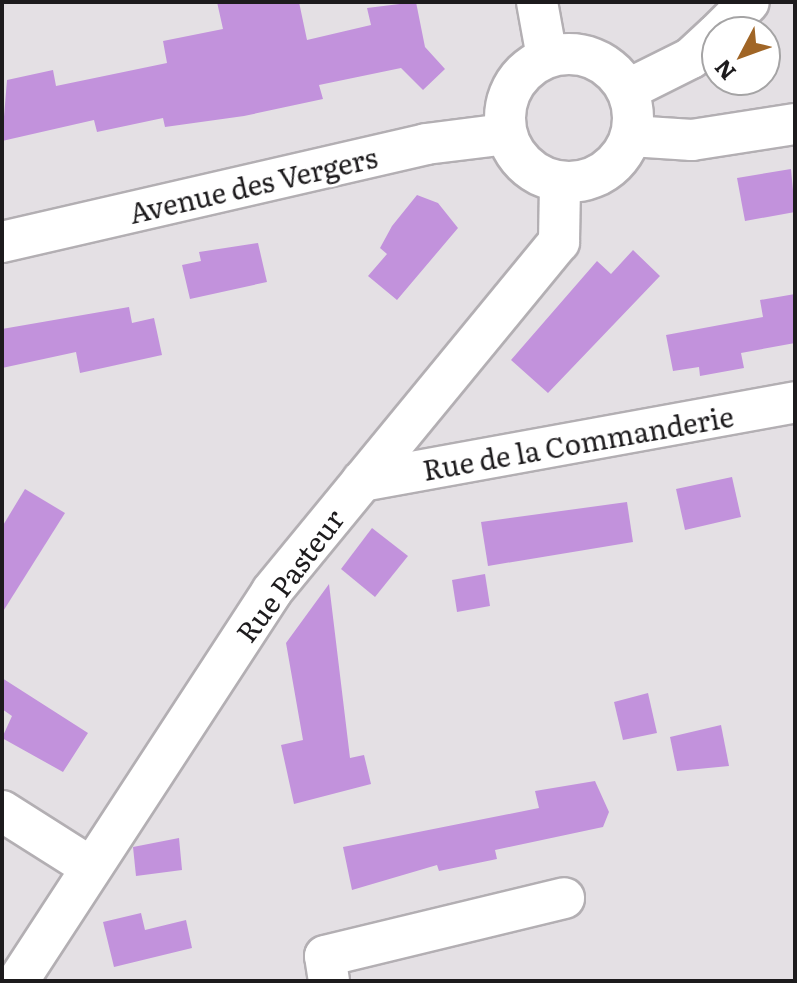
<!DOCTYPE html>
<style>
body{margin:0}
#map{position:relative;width:797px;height:983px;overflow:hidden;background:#e4e0e4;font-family:Literata,serif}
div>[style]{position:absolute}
.building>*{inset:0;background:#c292dc}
.roads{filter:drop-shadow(2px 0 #b3afb3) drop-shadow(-2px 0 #b3afb3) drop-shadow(0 2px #b3afb3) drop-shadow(0 -2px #b3afb3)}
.minor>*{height:40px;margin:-20px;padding:0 20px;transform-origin:20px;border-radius:20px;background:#fff}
.minor>.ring{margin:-20px;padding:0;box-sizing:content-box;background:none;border:40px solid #fff;border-radius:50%}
span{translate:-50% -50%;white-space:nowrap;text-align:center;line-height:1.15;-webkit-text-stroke:6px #fff;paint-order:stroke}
.street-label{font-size:28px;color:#1d1b1d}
.frame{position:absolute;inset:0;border:4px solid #1d1b1d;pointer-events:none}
.north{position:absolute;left:701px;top:16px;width:80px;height:80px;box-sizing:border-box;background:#fff;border:2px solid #a5a4a5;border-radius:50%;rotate:229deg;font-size:22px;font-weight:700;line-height:32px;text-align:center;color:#1d1b1d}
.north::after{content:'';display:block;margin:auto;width:28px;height:36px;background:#a06526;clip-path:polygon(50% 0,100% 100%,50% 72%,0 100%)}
</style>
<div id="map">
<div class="building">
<i style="clip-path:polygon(217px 2px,299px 2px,307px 40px,371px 25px,367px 8px,416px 2px,425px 47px,445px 69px,423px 90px,401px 68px,319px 85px,323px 99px,244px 116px,165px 127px,163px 118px,97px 132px,94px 120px,2px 141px,7px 80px,53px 70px,56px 86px,167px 63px,163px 41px,223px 29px)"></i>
<i style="clip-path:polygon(791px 169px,795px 212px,745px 221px,737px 178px)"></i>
<i style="clip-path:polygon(417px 195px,438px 203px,458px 228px,397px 300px,368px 276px,387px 254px,380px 248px,392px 226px)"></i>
<i style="clip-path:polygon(258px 243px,267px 282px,190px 299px,182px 265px,201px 261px,199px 252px)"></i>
<i style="clip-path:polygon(633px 250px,660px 276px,548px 393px,511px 360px,597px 261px,611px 274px)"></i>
<i style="clip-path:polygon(795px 294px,795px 343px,741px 353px,744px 368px,700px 376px,699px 367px,673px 371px,666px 335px,763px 317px,760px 300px)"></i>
<i style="clip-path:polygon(129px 307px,132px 323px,154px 318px,162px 355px,80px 373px,76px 352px,2px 368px,2px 329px)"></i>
<i style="clip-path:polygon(732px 477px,741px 517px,685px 530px,676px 489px)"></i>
<i style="clip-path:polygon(25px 489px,65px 513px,2px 613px,2px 527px)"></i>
<i style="clip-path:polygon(627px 502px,633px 542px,488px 566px,481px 522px)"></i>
<i style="clip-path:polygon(372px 528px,408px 556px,375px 597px,341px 569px)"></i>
<i style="clip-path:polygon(485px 574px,490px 606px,457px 612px,452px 580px)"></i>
<i style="clip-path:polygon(329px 584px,350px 758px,364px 755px,371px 784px,294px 804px,281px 745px,303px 740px,286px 643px)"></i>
<i style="clip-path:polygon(2px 678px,88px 733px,63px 772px,2px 738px,12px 716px,2px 709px)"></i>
<i style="clip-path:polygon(648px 693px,657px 733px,623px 740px,614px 702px)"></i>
<i style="clip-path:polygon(721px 725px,729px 766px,677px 771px,670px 737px)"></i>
<i style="clip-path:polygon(595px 781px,609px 812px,603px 827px,495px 850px,497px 859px,439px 871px,437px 865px,352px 890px,343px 847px,539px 808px,535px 791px)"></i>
<i style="clip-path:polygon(179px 838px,182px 870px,136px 876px,133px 847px)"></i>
<i style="clip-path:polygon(141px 913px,145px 930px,186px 920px,192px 948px,114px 967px,103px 922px)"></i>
</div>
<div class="roads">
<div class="minor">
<i style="left:537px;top:2px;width:56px;rotate:79.7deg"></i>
<i style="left:719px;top:32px;width:42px;rotate:-45deg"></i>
<i class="ring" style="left:505px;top:54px;width:88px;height:88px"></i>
<i style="left:627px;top:90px;width:72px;rotate:-26.6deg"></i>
<i style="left:691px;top:58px;width:35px;rotate:-43deg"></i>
<i style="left:631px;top:136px;width:61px;rotate:3.8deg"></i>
<i style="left:692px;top:140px;width:104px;rotate:-8.8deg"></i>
<i style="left:2px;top:242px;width:435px;rotate:-13deg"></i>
<i style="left:426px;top:144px;width:81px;rotate:-7.1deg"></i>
<i style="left:362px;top:481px;width:440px;rotate:-10.3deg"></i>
<i style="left:2px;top:811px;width:103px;rotate:32.3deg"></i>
<i style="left:18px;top:981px;width:465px;rotate:-56.9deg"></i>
<i style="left:272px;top:591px;width:452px;rotate:-50.6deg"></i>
<i style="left:559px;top:242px;width:60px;rotate:-89deg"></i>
<i style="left:329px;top:981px;width:25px;rotate:-99deg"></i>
<i style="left:325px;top:956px;width:246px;rotate:-13.6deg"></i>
</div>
</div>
<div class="street-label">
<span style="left:253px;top:184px;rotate:-13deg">Avenue des Vergers</span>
<span style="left:578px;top:442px;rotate:-10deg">Rue de la Commanderie</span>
<span style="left:289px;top:575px;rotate:-53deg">Rue Pasteur</span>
</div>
<div class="frame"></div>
<div class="north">N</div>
</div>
